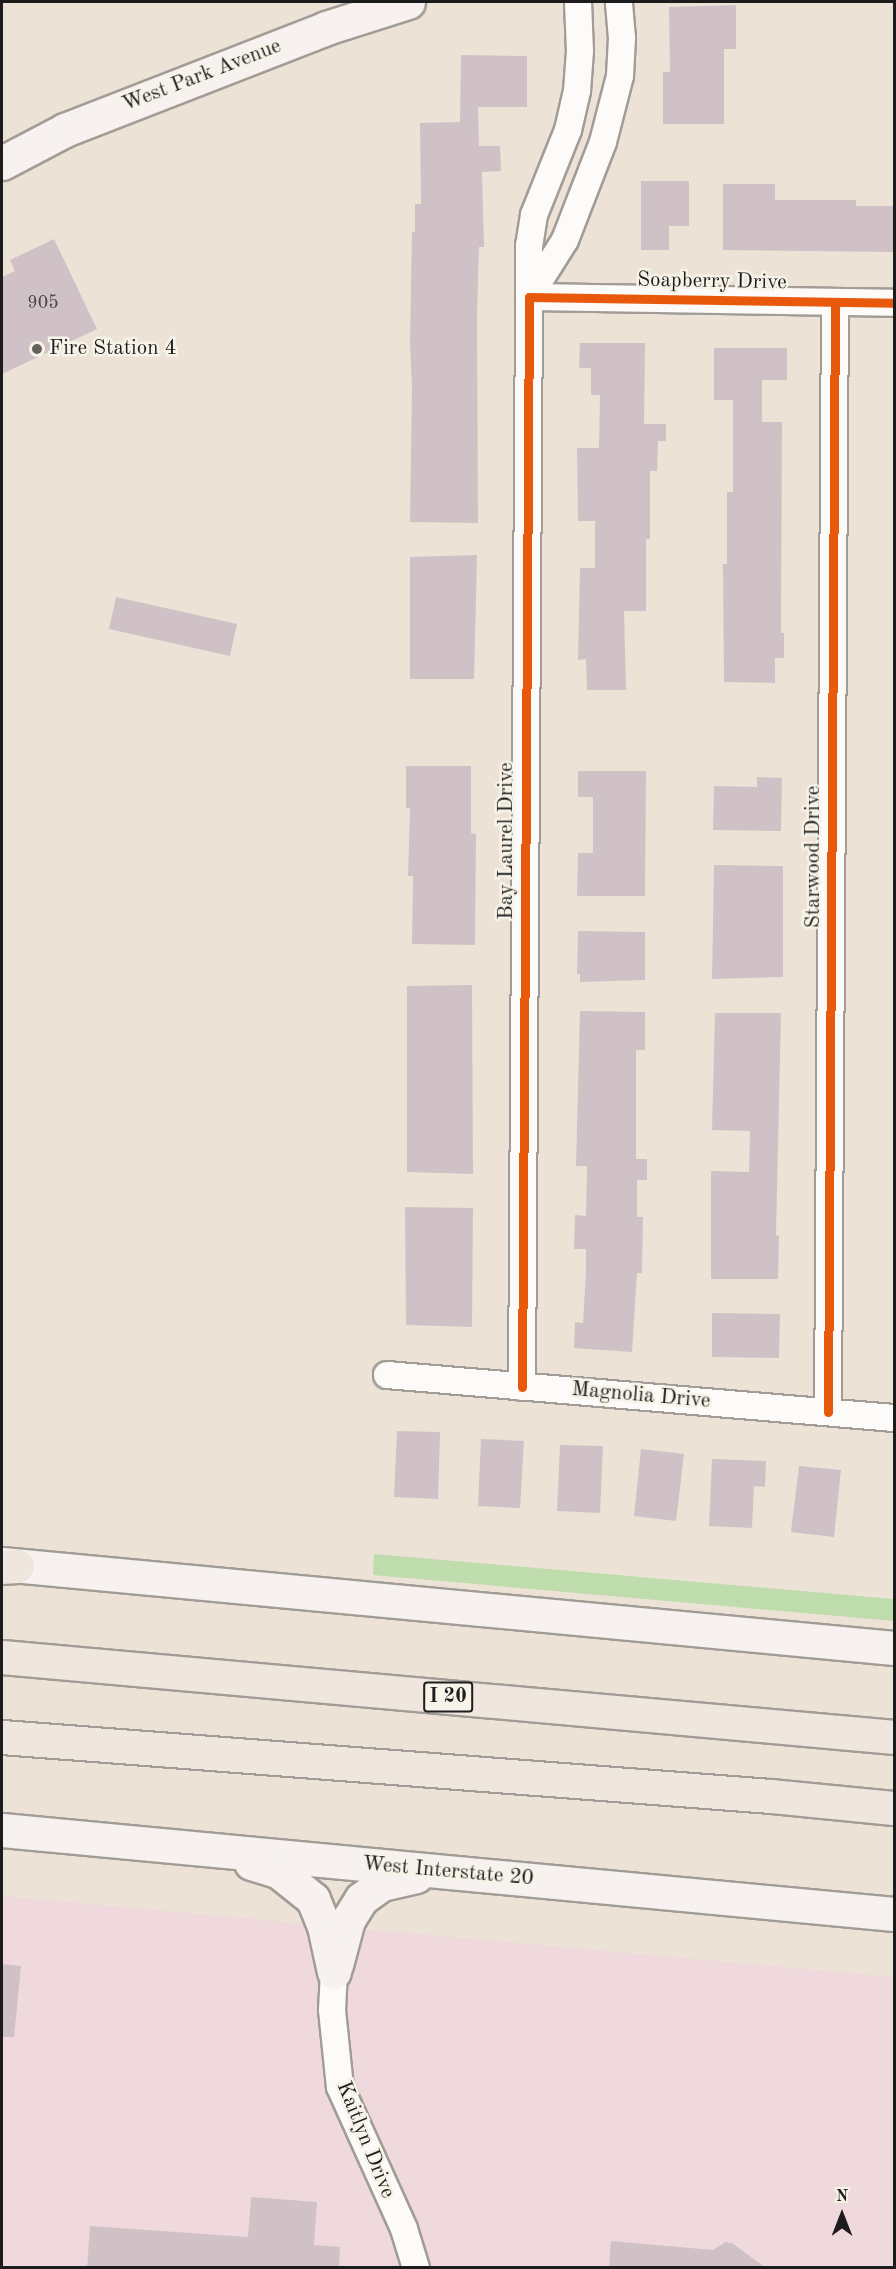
<!DOCTYPE html>
<style>
body{margin:0}
#map{position:relative;width:896px;height:2269px;overflow:hidden;background:#ece3d6;font-family:"Old Standard TT",serif}
div>[style]{position:absolute}
.built>*{inset:0;background:#efd9dd}
.green>*{inset:0;background:#bfdcac}
.building>*{inset:0;background:#d0c1c6}
.roads{filter:drop-shadow(2px 0 #a19c95) drop-shadow(-2px 0 #a19c95) drop-shadow(0 2px #a19c95) drop-shadow(0 -2px #a19c95)}
.street>*{height:26px;margin:-13px;padding:0 13px;transform-origin:13px;border-radius:13px;background:#fcfbf9}
.secondary>*{height:33px;margin:-16.5px;padding:0 16.5px;transform-origin:16.5px;border-radius:16.5px;background:#f7f2ef}
.highway>*{height:33px;margin:-16.5px;padding:0 16.5px;transform-origin:16.5px;border-radius:16.5px;background:#efe6de}
.cycleway>*{height:9px;margin:-4.5px;padding:0 4.5px;transform-origin:4.5px;border-radius:4.5px;background:#e8590c}
.dots>*{width:16px;height:16px;translate:-50% -50%;box-sizing:border-box;border:3px solid #f7f3e8;border-radius:50%}
span{translate:-50% -50%;white-space:nowrap;text-align:center;line-height:1.15;-webkit-text-stroke:5px #f7f3e8;paint-order:stroke}
.number-label{font-size:18px;color:#494546}
.number-label span{-webkit-text-stroke-width:0}
.shield-label span{padding:2px 4px;background:#f7f3e8;border:2px solid;border-radius:4px;-webkit-text-stroke-width:0}
.shield-label{font-size:20px;color:#1c1c1c;font-weight:700}
.street-label{font-size:21px;color:#1c1c1c}
.poi-label{font-size:21px;color:#1c1c1c}
.left{translate:0 -50%;text-align:left}
.frame{position:absolute;inset:0;border:3px solid #1c1c1c;pointer-events:none}
.north{position:absolute;left:812px;top:2185px;width:60px;height:60px;-webkit-text-stroke:4px #f7f3e8;paint-order:stroke;rotate:0deg;font-size:16px;font-weight:700;line-height:24px;text-align:center;color:#1c1c1c}
.north::after{content:'';display:block;margin:auto;width:21px;height:27px;background:#1c1c1c;clip-path:polygon(50% 0,100% 100%,50% 72%,0 100%)}
</style>
<div id="map">
<div class="built">
<i style="clip-path:polygon(2px 1896px,894px 1977px,894px 2267px,2px 2267px)"></i>
</div>
<div class="green">
<i style="clip-path:polygon(374px 1554px,894px 1599px,894px 1621px,373px 1575px)"></i>
</div>
<div class="building">
<i style="clip-path:polygon(736px 5px,736px 49px,724px 49px,724px 124px,663px 124px,663px 72px,670px 72px,669px 7px)"></i>
<i style="clip-path:polygon(461px 55px,527px 56px,527px 107px,478px 107px,479px 146px,500px 146px,501px 171px,482px 172px,484px 247px,479px 247px,477px 315px,478px 523px,410px 522px,412px 386px,410px 343px,412px 232px,415px 232px,415px 204px,421px 204px,420px 123px,460px 122px)"></i>
<i style="clip-path:polygon(641px 181px,689px 181px,689px 226px,669px 226px,669px 250px,641px 250px)"></i>
<i style="clip-path:polygon(723px 184px,775px 184px,775px 200px,856px 200px,856px 206px,894px 206px,894px 252px,723px 250px)"></i>
<i style="clip-path:polygon(54px 239px,97px 329px,2px 374px,2px 277px,15px 271px,10px 260px)"></i>
<i style="clip-path:polygon(580px 343px,645px 343px,644px 424px,666px 424px,666px 441px,658px 441px,657px 471px,650px 471px,650px 539px,646px 539px,646px 611px,624px 611px,626px 690px,587px 690px,586px 659px,578px 660px,580px 568px,595px 568px,595px 521px,578px 521px,577px 448px,599px 448px,600px 395px,591px 395px,591px 368px,579px 368px)"></i>
<i style="clip-path:polygon(714px 348px,787px 348px,787px 380px,762px 380px,762px 422px,782px 422px,781px 633px,784px 633px,784px 658px,775px 658px,775px 683px,724px 682px,723px 564px,727px 564px,727px 492px,733px 492px,733px 400px,714px 400px)"></i>
<i style="clip-path:polygon(477px 555px,474px 679px,410px 679px,410px 557px)"></i>
<i style="clip-path:polygon(116px 597px,237px 624px,230px 656px,109px 629px)"></i>
<i style="clip-path:polygon(406px 766px,471px 766px,471px 833px,476px 834px,475px 945px,412px 944px,413px 876px,408px 876px,410px 808px,406px 808px)"></i>
<i style="clip-path:polygon(578px 771px,646px 771px,645px 896px,577px 896px,578px 853px,593px 853px,593px 797px,578px 797px)"></i>
<i style="clip-path:polygon(757px 777px,782px 778px,781px 831px,713px 830px,714px 786px,757px 787px)"></i>
<i style="clip-path:polygon(714px 865px,783px 866px,783px 977px,712px 979px)"></i>
<i style="clip-path:polygon(578px 931px,645px 932px,645px 980px,580px 982px,580px 974px,577px 974px)"></i>
<i style="clip-path:polygon(472px 985px,473px 1174px,407px 1172px,407px 986px)"></i>
<i style="clip-path:polygon(580px 1011px,645px 1012px,645px 1050px,636px 1050px,636px 1159px,647px 1159px,647px 1180px,637px 1180px,637px 1217px,643px 1217px,642px 1273px,637px 1273px,632px 1352px,574px 1348px,575px 1322px,583px 1323px,586px 1272px,586px 1249px,574px 1249px,575px 1215px,586px 1216px,587px 1166px,576px 1166px)"></i>
<i style="clip-path:polygon(715px 1013px,781px 1013px,776px 1235px,779px 1236px,778px 1279px,711px 1279px,711px 1171px,749px 1172px,750px 1131px,712px 1130px)"></i>
<i style="clip-path:polygon(405px 1207px,473px 1208px,472px 1327px,406px 1325px)"></i>
<i style="clip-path:polygon(712px 1313px,780px 1314px,779px 1358px,712px 1357px)"></i>
<i style="clip-path:polygon(397px 1431px,440px 1432px,438px 1499px,394px 1497px)"></i>
<i style="clip-path:polygon(481px 1439px,524px 1441px,520px 1508px,478px 1506px)"></i>
<i style="clip-path:polygon(560px 1445px,603px 1446px,600px 1513px,557px 1511px)"></i>
<i style="clip-path:polygon(641px 1449px,684px 1454px,676px 1521px,634px 1516px)"></i>
<i style="clip-path:polygon(712px 1459px,766px 1461px,765px 1487px,754px 1486px,752px 1528px,709px 1526px)"></i>
<i style="clip-path:polygon(799px 1466px,841px 1470px,834px 1537px,791px 1532px)"></i>
<i style="clip-path:polygon(2px 1964px,21px 1966px,14px 2037px,2px 2037px)"></i>
<i style="clip-path:polygon(251px 2197px,317px 2202px,314px 2245px,340px 2247px,339px 2268px,87px 2268px,90px 2226px,248px 2237px)"></i>
<i style="clip-path:polygon(611px 2241px,713px 2250px,726px 2242px,732px 2243px,766px 2268px,609px 2268px)"></i>
</div>
<div class="roads">
<div class="street">
<i style="left:578px;top:2px;width:49px;rotate:87.7deg"></i>
<i style="left:580px;top:51px;width:40px;rotate:94.3deg"></i>
<i style="left:577px;top:91px;width:40px;rotate:103deg"></i>
<i style="left:568px;top:130px;width:92px;rotate:111.8deg"></i>
<i style="left:534px;top:215px;width:30px;rotate:99deg"></i>
<i style="left:529px;top:245px;width:52px;rotate:90deg"></i>
<i style="left:529px;top:297px;width:67px;rotate:-57.7deg"></i>
<i style="left:565px;top:240px;width:105px;rotate:-68.8deg"></i>
<i style="left:603px;top:142px;width:68px;rotate:-75.6deg"></i>
<i style="left:620px;top:76px;width:38px;rotate:-87deg"></i>
<i style="left:622px;top:38px;width:36px;rotate:-95deg"></i>
<i style="left:387px;top:1375px;width:509px;rotate:4.85deg"></i>
<i style="left:522px;top:1387px;width:1090px;rotate:-89.63deg"></i>
<i style="left:529px;top:297px;width:365px;rotate:0.9deg"></i>
<i style="left:828px;top:1412px;width:1110px;rotate:-89.64deg"></i>
<i style="left:334px;top:1972px;width:38px;rotate:93deg"></i>
<i style="left:332px;top:2010px;width:77px;rotate:84.1deg"></i>
<i style="left:340px;top:2087px;width:156px;rotate:65.7deg"></i>
<i style="left:404px;top:2229px;width:41px;rotate:72.9deg"></i>
</div>
<div class="secondary">
<i style="left:2px;top:163px;width:71px;rotate:-27.6deg"></i>
<i style="left:65px;top:130px;width:280px;rotate:-21.3deg"></i>
<i style="left:326px;top:28px;width:86px;rotate:-17.6deg"></i>
<i style="left:2px;top:1564px;width:896px;rotate:5.38deg"></i>
<i style="left:2px;top:1830px;width:896px;rotate:5.38deg"></i>
<i style="left:251px;top:1863px;width:28px;rotate:17deg"></i>
<i style="left:278px;top:1871px;width:45px;rotate:38.7deg"></i>
<i style="left:313px;top:1899px;width:29px;rotate:68deg"></i>
<i style="left:324px;top:1926px;width:47px;rotate:77.7deg"></i>
<i style="left:336px;top:1965px;width:47px;rotate:-75.1deg"></i>
<i style="left:348px;top:1920px;width:25px;rotate:-58deg"></i>
<i style="left:361px;top:1899px;width:26px;rotate:-36deg"></i>
<i style="left:382px;top:1884px;width:35px;rotate:-13deg"></i>
</div>
<div class="highway">
<i style="left:2px;top:1567px;width:15px;rotate:-4deg"></i>
<i style="left:2px;top:1657px;width:896px;rotate:5.12deg"></i>
<i style="left:2px;top:1737px;width:771px;rotate:4.39deg"></i>
<i style="left:771px;top:1796px;width:124px;rotate:5.6deg"></i>
</div>
</div>
<div class="cycleway">
<i style="left:522px;top:1387px;width:1090px;rotate:-89.63deg"></i>
<i style="left:529px;top:297px;width:365px;rotate:0.9deg"></i>
<i style="left:828px;top:1412px;width:1110px;rotate:-89.64deg"></i>
</div>
<div class="dots">
<i style="left:37px;top:349px;background:#65625d"></i>
</div>
<div class="number-label">
<span style="left:43px;top:303px">905</span>
</div>
<div class="shield-label">
<span style="left:448px;top:1697px">I 20</span>
</div>
<div class="street-label">
<span style="left:202px;top:76px;rotate:-21deg">West Park Avenue</span>
<span style="left:712px;top:282px;rotate:1deg">Soapberry Drive</span>
<span style="left:507px;top:841px;rotate:-90deg">Bay Laurel Drive</span>
<span style="left:814px;top:857px;rotate:-90deg">Starwood Drive</span>
<span style="left:641px;top:1396px;rotate:5deg">Magnolia Drive</span>
<span style="left:448px;top:1872px;rotate:5deg">West Interstate 20</span>
<span style="left:365px;top:2140px;rotate:68deg">Kaitlyn Drive</span>
</div>
<div class="poi-label">
<span class="left" style="left:49px;top:349px">Fire Station 4</span>
</div>
<div class="frame"></div>
<div class="north">N</div>
</div>
